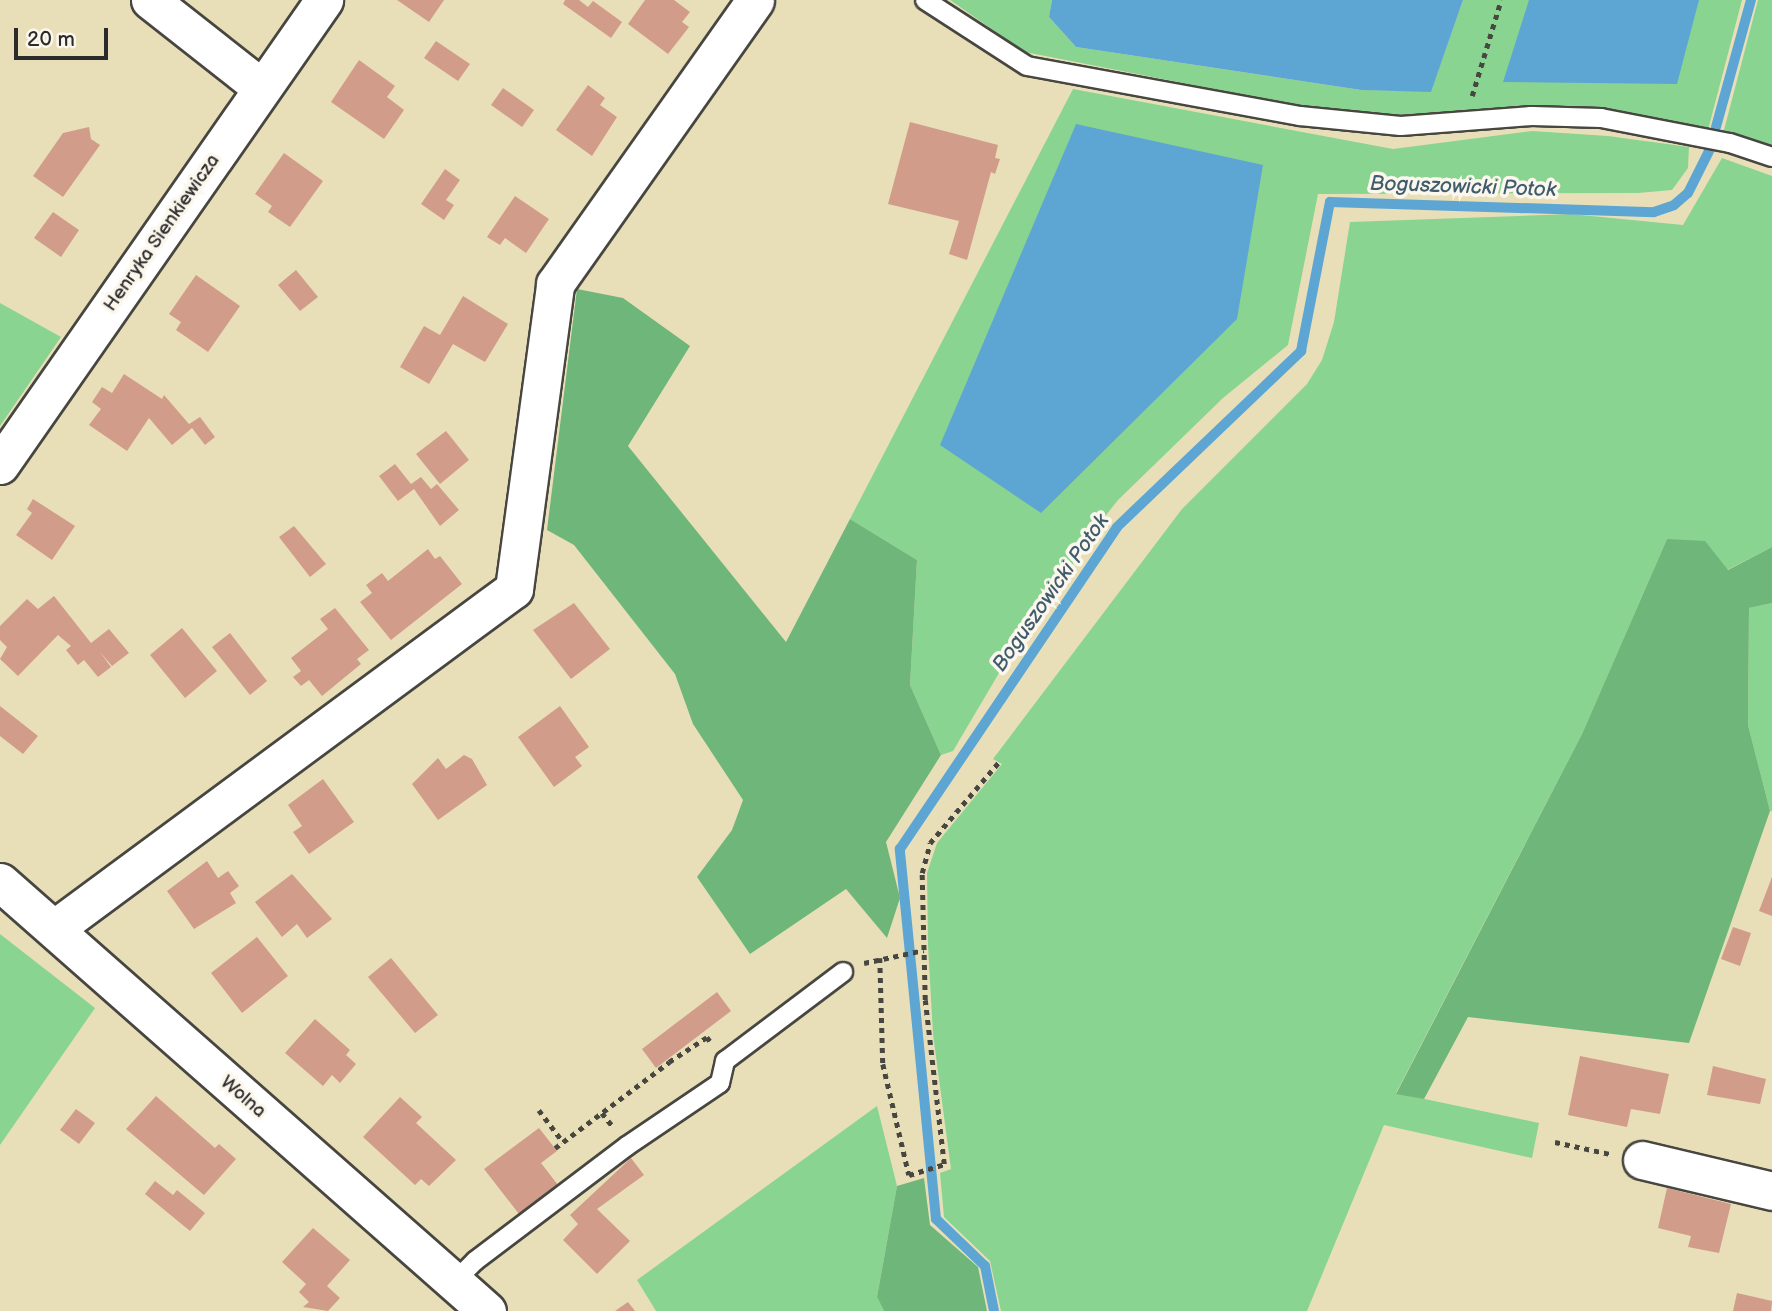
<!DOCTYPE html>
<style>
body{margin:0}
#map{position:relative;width:1772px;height:1311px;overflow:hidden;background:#e8dfb9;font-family:"Balsamiq Sans",sans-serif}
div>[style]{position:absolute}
.green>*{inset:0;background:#89d490}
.forest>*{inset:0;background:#6eb67a}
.water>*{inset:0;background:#5da6d4}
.stream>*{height:10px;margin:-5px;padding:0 5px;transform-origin:5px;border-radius:5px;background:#5da6d4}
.building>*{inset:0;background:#d29c8a}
.path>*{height:4.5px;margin-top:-2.25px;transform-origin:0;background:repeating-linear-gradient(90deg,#474640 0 5px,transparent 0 10px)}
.roads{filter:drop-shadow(2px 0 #474640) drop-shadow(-2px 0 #474640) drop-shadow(0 2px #474640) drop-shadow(0 -2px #474640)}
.service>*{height:18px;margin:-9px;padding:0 9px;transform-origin:9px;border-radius:9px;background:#fff}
.minor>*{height:37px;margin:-18.5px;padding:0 18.5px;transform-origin:18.5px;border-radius:18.5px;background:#fff}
span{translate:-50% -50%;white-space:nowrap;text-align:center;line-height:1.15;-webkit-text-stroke:7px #fbf7ec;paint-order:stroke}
.street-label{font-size:19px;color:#2b2b2b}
.water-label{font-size:21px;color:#3f5c6f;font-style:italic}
.scale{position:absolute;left:14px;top:28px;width:94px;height:32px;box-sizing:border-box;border:4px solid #2b2b2b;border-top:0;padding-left:9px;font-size:21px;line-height:24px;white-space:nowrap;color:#2b2b2b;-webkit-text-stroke:5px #fbf7ec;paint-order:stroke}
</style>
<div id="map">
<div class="green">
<i style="clip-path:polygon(950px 0,1052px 0,1049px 17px,1076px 47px,1361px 90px,1431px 91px,1463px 0,1742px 0,1708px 130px,1552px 108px,1409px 118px,1346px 115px,1025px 52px)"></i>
<i style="clip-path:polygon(1758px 0,1772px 0,1772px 150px,1723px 134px)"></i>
<i style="clip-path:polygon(1073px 89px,1393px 149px,1532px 131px,1608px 136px,1689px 147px,1688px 168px,1672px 190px,1638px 193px,1318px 194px,1288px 345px,1223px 398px,1118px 500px,1083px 544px,1061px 587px,1002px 668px,953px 751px,941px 755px,910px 685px,917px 560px,850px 519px)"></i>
<i style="clip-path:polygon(1722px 158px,1772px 176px,1772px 547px,1727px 570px,1667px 539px,1582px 734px,1396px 1093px,1539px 1123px,1532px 1158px,1384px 1125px,1307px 1311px,1001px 1311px,990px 1261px,944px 1217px,940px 1173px,951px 1169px,933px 1034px,928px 946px,927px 873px,937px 843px,1002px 764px,993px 759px,1182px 509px,1307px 384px,1322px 360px,1334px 322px,1350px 222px,1571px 214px,1683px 225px)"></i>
<i style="clip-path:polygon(0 303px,61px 337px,0 426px)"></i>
<i style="clip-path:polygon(1772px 603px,1772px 811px,1770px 811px,1748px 725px,1749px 608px)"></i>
<i style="clip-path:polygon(0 934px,95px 1008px,0 1145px)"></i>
<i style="clip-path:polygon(877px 1106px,897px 1186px,877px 1297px,884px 1311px,656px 1311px,637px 1280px)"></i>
</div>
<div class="forest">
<i style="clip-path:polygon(577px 289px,623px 298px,690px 346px,628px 446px,786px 642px,850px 519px,917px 560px,910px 685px,941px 755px,886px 842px,900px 898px,887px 938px,846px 889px,750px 954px,697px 877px,732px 830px,743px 800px,693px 724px,675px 674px,574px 545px,547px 530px)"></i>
<i style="clip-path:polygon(1667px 539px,1705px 541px,1728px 570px,1772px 547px,1772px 603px,1749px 608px,1748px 725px,1770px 811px,1689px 1043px,1468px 1017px,1424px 1099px,1396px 1094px,1582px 734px)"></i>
<i style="clip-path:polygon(924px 1178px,930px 1225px,978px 1267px,987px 1311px,884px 1311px,877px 1297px,897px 1186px)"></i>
</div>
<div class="water">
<i style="clip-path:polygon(1052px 0,1463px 0,1431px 92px,1361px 90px,1076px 47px,1049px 17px)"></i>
<i style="clip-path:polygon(1529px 0,1699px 0,1677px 84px,1503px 82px)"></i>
<i style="clip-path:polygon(1076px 124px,1263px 165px,1237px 319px,1041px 513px,940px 445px)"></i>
</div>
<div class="stream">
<i style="left:1716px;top:127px;width:132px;rotate:-74.6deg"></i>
<i style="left:994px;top:1311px;width:46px;rotate:-101.3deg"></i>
<i style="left:985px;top:1266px;width:68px;rotate:-136.2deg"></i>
<i style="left:936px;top:1219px;width:372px;rotate:-95.6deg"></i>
<i style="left:900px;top:849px;width:388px;rotate:-56deg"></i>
<i style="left:1117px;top:527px;width:255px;rotate:-43.7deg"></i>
<i style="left:1301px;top:351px;width:152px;rotate:-79deg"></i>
<i style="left:1330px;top:202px;width:324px;rotate:1.8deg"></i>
<i style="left:1654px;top:212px;width:21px;rotate:-19deg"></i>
<i style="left:1674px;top:205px;width:18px;rotate:-41deg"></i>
<i style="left:1688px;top:193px;width:47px;rotate:-63.4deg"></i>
</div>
<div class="building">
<i style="clip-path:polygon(397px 0,444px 0,429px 22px)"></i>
<i style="clip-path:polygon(565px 0,579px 0,588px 7px,593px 1px,622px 22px,611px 38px,563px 4px)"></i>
<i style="clip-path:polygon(645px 0,674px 0,690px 12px,682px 22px,689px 27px,668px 54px,628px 24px)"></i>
<i style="clip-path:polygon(436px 41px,470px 64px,458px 81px,424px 58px)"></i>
<i style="clip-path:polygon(359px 60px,395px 86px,387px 97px,404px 110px,384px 139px,331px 102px)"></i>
<i style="clip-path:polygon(588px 85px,605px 98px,600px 105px,617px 117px,592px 156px,556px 130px)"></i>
<i style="clip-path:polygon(503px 88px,534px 110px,522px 127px,491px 105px)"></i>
<i style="clip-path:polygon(910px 122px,998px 145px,995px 158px,1000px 159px,995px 174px,991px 172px,967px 260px,949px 254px,959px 221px,888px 204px)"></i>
<i style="clip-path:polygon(89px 127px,91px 139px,100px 145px,63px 197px,33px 176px,63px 133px)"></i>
<i style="clip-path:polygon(284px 153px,323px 181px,290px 227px,268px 212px,272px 206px,255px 194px)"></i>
<i style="clip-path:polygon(445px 169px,460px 180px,446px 200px,454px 205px,444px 220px,421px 204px)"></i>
<i style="clip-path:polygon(515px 196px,549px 219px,526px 253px,505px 238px,500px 245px,487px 237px)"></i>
<i style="clip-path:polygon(53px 212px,79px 230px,61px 257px,34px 238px)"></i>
<i style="clip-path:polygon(296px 270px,318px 297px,300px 311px,278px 285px)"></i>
<i style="clip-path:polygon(196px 275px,240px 306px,208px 352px,176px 330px,181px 322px,169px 314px)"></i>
<i style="clip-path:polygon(463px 296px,508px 324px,485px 362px,453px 344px,429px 384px,400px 367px,424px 326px,440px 335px)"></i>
<i style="clip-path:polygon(124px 374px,162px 399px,164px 395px,189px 424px,200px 417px,215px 437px,205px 445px,192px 428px,172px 445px,149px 418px,127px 451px,89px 425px,101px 409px,92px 402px,102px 387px,112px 393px)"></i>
<i style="clip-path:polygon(446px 431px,469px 460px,440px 484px,416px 454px)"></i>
<i style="clip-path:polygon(395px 464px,411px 484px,421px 477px,431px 489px,437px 484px,459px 510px,440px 526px,414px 489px,398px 501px,379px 476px)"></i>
<i style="clip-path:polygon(33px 499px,75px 526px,52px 560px,16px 535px,32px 513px,27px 509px)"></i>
<i style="clip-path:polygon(294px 526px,326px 564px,310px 577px,279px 537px)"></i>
<i style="clip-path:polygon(428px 549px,435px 559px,440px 556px,462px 584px,391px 640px,360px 602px,372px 593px,366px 585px,382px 573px,388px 581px)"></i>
<i style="clip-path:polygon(54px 596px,91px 643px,109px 629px,129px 653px,112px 666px,100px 652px,111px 667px,98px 677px,84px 660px,78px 665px,66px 650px,71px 646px,58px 635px,18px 676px,0 659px,7px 647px,0 640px,0 626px,27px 599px,38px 609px)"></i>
<i style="clip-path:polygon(574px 603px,610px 649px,571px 679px,533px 630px)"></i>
<i style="clip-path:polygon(335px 608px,369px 650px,357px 659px,361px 664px,322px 696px,309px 680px,301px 686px,293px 677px,301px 671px,291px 658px,328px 629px,320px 619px)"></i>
<i style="clip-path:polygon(182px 628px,217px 671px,185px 698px,150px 655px)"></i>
<i style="clip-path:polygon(230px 633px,267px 681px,250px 695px,212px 647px)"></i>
<i style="clip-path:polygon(0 706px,38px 736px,23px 754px,0 736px)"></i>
<i style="clip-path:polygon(560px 706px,589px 747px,575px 757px,582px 766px,554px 787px,518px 737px)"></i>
<i style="clip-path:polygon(464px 755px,472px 759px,487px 785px,438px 820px,412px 784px,438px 758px,446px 769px)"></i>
<i style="clip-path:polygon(323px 779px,354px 822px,309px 854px,293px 832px,302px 826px,288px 805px)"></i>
<i style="clip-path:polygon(207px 861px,218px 878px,228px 871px,239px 886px,230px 893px,236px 903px,194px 929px,167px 891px)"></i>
<i style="clip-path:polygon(292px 874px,332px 919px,307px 938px,297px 924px,282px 937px,255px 902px)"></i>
<i style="clip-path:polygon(1772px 877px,1772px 916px,1759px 911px)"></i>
<i style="clip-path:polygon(1733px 927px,1751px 933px,1740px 966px,1721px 959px)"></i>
<i style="clip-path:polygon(257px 937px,288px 976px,242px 1013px,211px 973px)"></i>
<i style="clip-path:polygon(391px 958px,438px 1015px,415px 1033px,368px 977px)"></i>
<i style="clip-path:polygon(717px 992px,731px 1011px,656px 1068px,642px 1049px)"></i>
<i style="clip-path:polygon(315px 1019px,350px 1050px,346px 1055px,356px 1064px,340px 1083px,332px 1075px,323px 1086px,285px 1053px)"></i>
<i style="clip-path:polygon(1580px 1056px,1669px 1074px,1660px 1114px,1631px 1109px,1627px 1127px,1568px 1115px)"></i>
<i style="clip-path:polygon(1713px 1066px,1766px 1079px,1760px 1104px,1707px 1095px)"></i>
<i style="clip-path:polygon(156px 1096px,215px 1148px,219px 1144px,236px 1159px,204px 1195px,126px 1129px)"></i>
<i style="clip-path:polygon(400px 1097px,422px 1117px,416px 1123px,456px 1160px,429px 1186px,421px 1179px,415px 1185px,363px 1137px)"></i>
<i style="clip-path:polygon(76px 1109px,95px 1123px,79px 1144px,60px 1130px)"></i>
<i style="clip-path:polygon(539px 1128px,557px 1151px,541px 1163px,558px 1185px,519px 1214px,484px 1169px)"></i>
<i style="clip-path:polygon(631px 1158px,644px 1175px,597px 1209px,630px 1241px,597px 1274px,563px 1240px,578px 1224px,570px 1215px)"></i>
<i style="clip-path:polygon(155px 1181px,173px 1195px,177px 1190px,205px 1213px,190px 1231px,145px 1194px)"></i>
<i style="clip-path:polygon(1667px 1188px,1731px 1204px,1719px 1253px,1688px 1247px,1691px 1236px,1658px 1228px)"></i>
<i style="clip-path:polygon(313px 1228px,350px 1260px,327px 1286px,340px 1298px,328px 1311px,303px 1307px,309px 1302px,299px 1292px,306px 1284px,282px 1262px)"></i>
<i style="clip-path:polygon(1737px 1293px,1772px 1301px,1771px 1311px,1733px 1311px)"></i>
<i style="clip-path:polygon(628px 1302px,635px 1311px,615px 1311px)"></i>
</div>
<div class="path">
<i style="left:1472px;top:96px;width:100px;rotate:-73.2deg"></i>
<i style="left:880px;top:958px;width:106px;rotate:88.4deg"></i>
<i style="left:883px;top:1064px;width:114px;rotate:76.8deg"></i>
<i style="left:909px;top:1175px;width:37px;rotate:-17deg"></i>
<i style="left:944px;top:1164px;width:165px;rotate:-96.6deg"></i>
<i style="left:925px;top:1000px;width:127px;rotate:-91.4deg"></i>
<i style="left:922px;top:873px;width:31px;rotate:-75deg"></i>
<i style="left:930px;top:843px;width:106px;rotate:-49.6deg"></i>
<i style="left:864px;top:963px;width:61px;rotate:-12.2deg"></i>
<i style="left:539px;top:1110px;width:40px;rotate:53deg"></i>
<i style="left:602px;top:1113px;width:19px;rotate:51deg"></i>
<i style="left:1555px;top:1142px;width:56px;rotate:12.3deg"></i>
<i style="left:555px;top:1148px;width:143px;rotate:-37deg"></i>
<i style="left:669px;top:1062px;width:45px;rotate:-33.3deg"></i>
<i style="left:707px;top:1037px;width:5px;rotate:53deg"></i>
</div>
<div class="roads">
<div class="service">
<i style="left:925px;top:0;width:121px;rotate:32.9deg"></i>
<i style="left:1027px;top:66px;width:278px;rotate:10.4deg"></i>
<i style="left:1300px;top:116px;width:101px;rotate:5.7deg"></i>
<i style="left:1401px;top:126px;width:131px;rotate:-4.4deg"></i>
<i style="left:1532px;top:116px;width:69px;rotate:1.7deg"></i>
<i style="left:1601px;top:118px;width:131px;rotate:11deg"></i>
<i style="left:1730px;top:143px;width:44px;rotate:18.4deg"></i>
<i style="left:454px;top:1282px;width:30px;rotate:-45deg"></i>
<i style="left:475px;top:1261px;width:191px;rotate:-37.1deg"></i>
<i style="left:627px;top:1146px;width:112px;rotate:-34.1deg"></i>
<i style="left:720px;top:1083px;width:23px;rotate:-77deg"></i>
<i style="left:725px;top:1061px;width:148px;rotate:-37deg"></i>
</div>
<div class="minor">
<i style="left:150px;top:0;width:142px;rotate:38.2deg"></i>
<i style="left:0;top:465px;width:567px;rotate:-55.13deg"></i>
<i style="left:0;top:882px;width:649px;rotate:41.38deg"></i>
<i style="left:54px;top:929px;width:572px;rotate:-36.47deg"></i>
<i style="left:514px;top:589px;width:308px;rotate:-82.3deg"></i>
<i style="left:555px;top:284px;width:347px;rotate:-54.8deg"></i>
<i style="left:1642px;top:1160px;width:134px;rotate:13.4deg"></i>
</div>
</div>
<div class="street-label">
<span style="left:162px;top:233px;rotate:-55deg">Henryka Sienkiewicza</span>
<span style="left:243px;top:1097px;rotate:41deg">Wolna</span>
</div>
<div class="water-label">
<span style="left:1463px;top:187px;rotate:2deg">Boguszowicki Potok</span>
<span style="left:1051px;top:593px;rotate:-55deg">Boguszowicki Potok</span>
</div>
<div class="scale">20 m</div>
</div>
